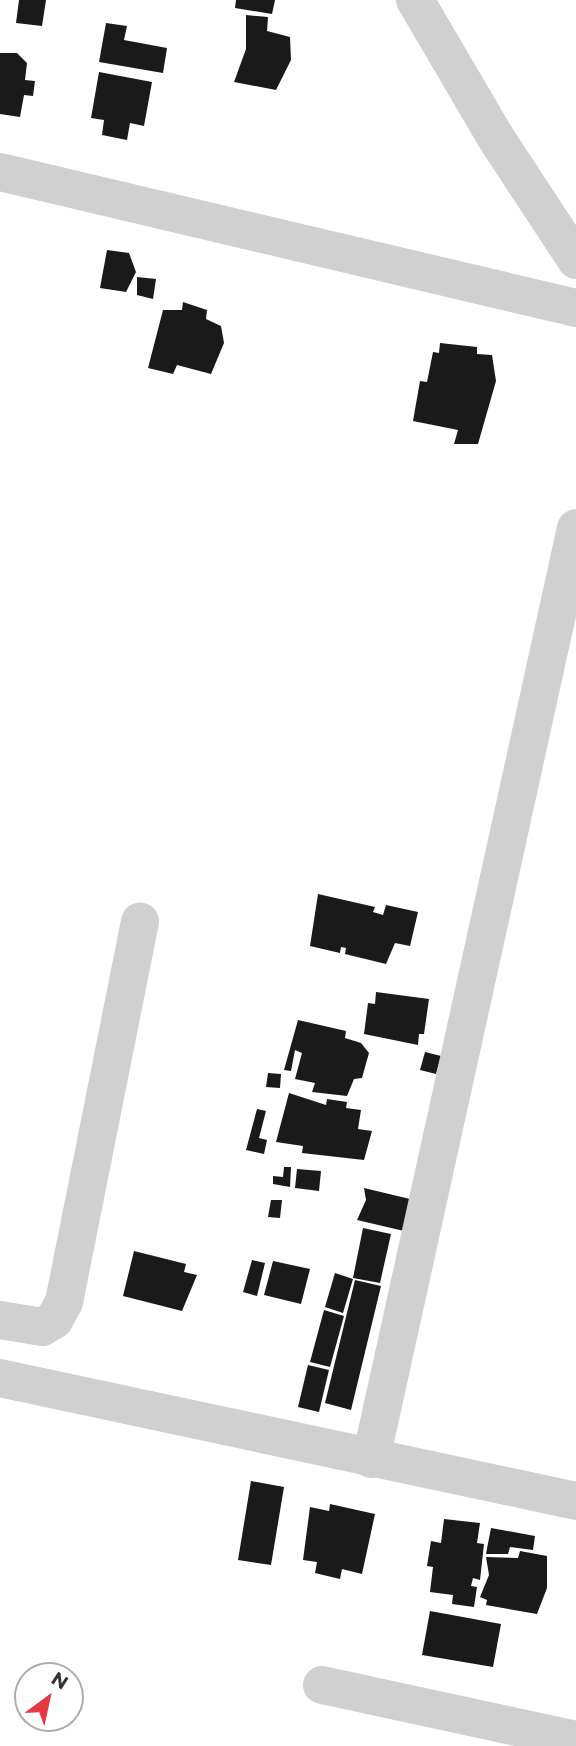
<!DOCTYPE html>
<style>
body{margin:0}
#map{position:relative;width:576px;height:1746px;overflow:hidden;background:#fff;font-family:Montserrat,sans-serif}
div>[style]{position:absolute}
.building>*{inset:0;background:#1a1a1a}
.minor>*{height:38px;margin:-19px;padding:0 19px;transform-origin:19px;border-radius:19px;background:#d0d0d0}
span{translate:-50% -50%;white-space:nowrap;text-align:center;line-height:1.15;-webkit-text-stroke:7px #fff;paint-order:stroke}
.north{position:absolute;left:14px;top:1662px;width:70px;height:70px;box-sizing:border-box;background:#fff;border:2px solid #adadad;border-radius:50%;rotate:33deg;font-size:19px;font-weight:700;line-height:28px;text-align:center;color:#333}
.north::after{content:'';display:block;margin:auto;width:24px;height:32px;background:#e63946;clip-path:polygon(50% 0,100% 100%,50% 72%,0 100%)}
</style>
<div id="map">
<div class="building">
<i style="clip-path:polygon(19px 0,46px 0,42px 26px,16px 23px)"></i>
<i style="clip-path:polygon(236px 0,275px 0,272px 14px,235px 8px)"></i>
<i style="clip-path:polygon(246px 15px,268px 17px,267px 31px,290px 37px,291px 60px,276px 90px,234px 82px,246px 49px)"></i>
<i style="clip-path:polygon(106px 23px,127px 26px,124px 40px,167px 48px,163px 73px,99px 62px)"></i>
<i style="clip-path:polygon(0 53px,17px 53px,27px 63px,25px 80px,35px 81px,33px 96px,24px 95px,20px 117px,0 114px)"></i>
<i style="clip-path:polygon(99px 72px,152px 82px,144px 126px,130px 123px,127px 140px,102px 135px,104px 120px,91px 118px)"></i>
<i style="clip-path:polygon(107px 250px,129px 253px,136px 272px,126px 292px,100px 288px)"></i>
<i style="clip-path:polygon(137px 277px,156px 279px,153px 299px,137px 295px)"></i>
<i style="clip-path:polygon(183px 302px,207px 310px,206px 319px,221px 326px,224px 343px,211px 374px,177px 365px,173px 374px,148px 368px,163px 310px,182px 310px)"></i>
<i style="clip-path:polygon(440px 343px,477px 347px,477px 354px,492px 355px,496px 381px,478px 444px,454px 444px,458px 430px,413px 421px,420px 381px,427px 382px,433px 352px,439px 353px)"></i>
<i style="clip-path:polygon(318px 894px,375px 907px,373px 912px,383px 915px,386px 905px,418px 912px,410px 946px,395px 943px,386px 964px,345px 954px,346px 948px,341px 947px,340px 953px,310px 946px)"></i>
<i style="clip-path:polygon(376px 992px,429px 999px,424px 1034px,419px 1034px,418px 1045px,364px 1034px,368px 1003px,375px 1004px)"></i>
<i style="clip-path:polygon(298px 1020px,346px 1031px,345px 1038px,361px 1043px,369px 1053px,362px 1078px,354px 1079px,347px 1096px,312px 1092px,315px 1083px,295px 1079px,302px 1053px,295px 1050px,291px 1071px,284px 1070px)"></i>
<i style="clip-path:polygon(425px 1052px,441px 1056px,436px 1074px,420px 1070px)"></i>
<i style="clip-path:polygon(268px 1073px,281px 1074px,280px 1088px,266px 1087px)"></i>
<i style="clip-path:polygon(289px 1093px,326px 1105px,327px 1099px,347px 1102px,346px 1108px,361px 1110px,358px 1129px,372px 1131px,364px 1160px,302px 1153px,303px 1146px,276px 1142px)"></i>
<i style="clip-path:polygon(257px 1109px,266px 1111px,259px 1138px,267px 1140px,264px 1154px,246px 1150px)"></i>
<i style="clip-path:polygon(284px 1167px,291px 1167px,290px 1187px,273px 1184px,273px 1176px,283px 1177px)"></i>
<i style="clip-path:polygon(297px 1169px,321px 1171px,319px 1191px,295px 1188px)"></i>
<i style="clip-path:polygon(364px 1188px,410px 1199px,404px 1231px,357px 1220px,366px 1200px)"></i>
<i style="clip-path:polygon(271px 1200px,282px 1200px,280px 1218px,268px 1217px)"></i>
<i style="clip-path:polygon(363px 1228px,391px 1234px,380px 1283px,353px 1278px)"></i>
<i style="clip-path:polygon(134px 1251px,186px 1264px,184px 1272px,197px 1275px,182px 1311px,123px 1296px)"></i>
<i style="clip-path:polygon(252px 1260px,265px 1263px,257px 1296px,243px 1292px)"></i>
<i style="clip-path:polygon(273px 1261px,310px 1269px,301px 1304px,264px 1295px)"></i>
<i style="clip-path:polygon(335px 1273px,353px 1279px,343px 1313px,325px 1307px)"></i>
<i style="clip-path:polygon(355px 1280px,381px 1286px,351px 1410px,325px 1403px)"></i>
<i style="clip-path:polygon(324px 1310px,344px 1316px,330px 1367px,310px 1362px)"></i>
<i style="clip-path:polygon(308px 1365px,329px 1370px,319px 1412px,298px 1407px)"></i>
<i style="clip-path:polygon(251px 1481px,284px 1487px,271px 1565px,238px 1560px)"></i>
<i style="clip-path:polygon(330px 1504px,375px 1514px,362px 1574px,342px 1569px,340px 1579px,315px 1573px,317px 1562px,303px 1560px,310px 1507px,329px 1511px)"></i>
<i style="clip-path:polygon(444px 1519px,480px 1523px,477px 1543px,484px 1544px,480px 1580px,473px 1578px,471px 1586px,477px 1587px,474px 1607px,452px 1604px,453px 1595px,430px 1592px,433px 1567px,427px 1566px,431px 1541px,441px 1543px)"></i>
<i style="clip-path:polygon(491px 1528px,535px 1536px,533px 1550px,510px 1547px,508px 1554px,486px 1554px)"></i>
<i style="clip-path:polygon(520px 1551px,547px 1556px,547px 1588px,537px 1614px,486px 1605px,487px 1600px,480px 1597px,489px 1575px,486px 1557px,518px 1558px)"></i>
<i style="clip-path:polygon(430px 1611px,501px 1624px,493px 1667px,422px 1655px)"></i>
</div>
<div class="minor">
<i style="left:415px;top:0;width:160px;rotate:59.6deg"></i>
<i style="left:496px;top:138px;width:146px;rotate:56.7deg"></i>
<i style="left:0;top:172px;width:592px;rotate:13.28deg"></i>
<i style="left:0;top:1320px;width:43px;rotate:9.5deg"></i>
<i style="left:42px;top:1327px;width:14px;rotate:-30deg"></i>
<i style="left:54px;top:1320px;width:21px;rotate:-61deg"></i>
<i style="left:64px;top:1302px;width:388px;rotate:-78.7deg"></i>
<i style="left:0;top:1378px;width:589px;rotate:12.05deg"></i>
<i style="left:371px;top:1459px;width:953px;rotate:-77.58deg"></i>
<i style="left:322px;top:1685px;width:260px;rotate:12.2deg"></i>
</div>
<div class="north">N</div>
</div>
